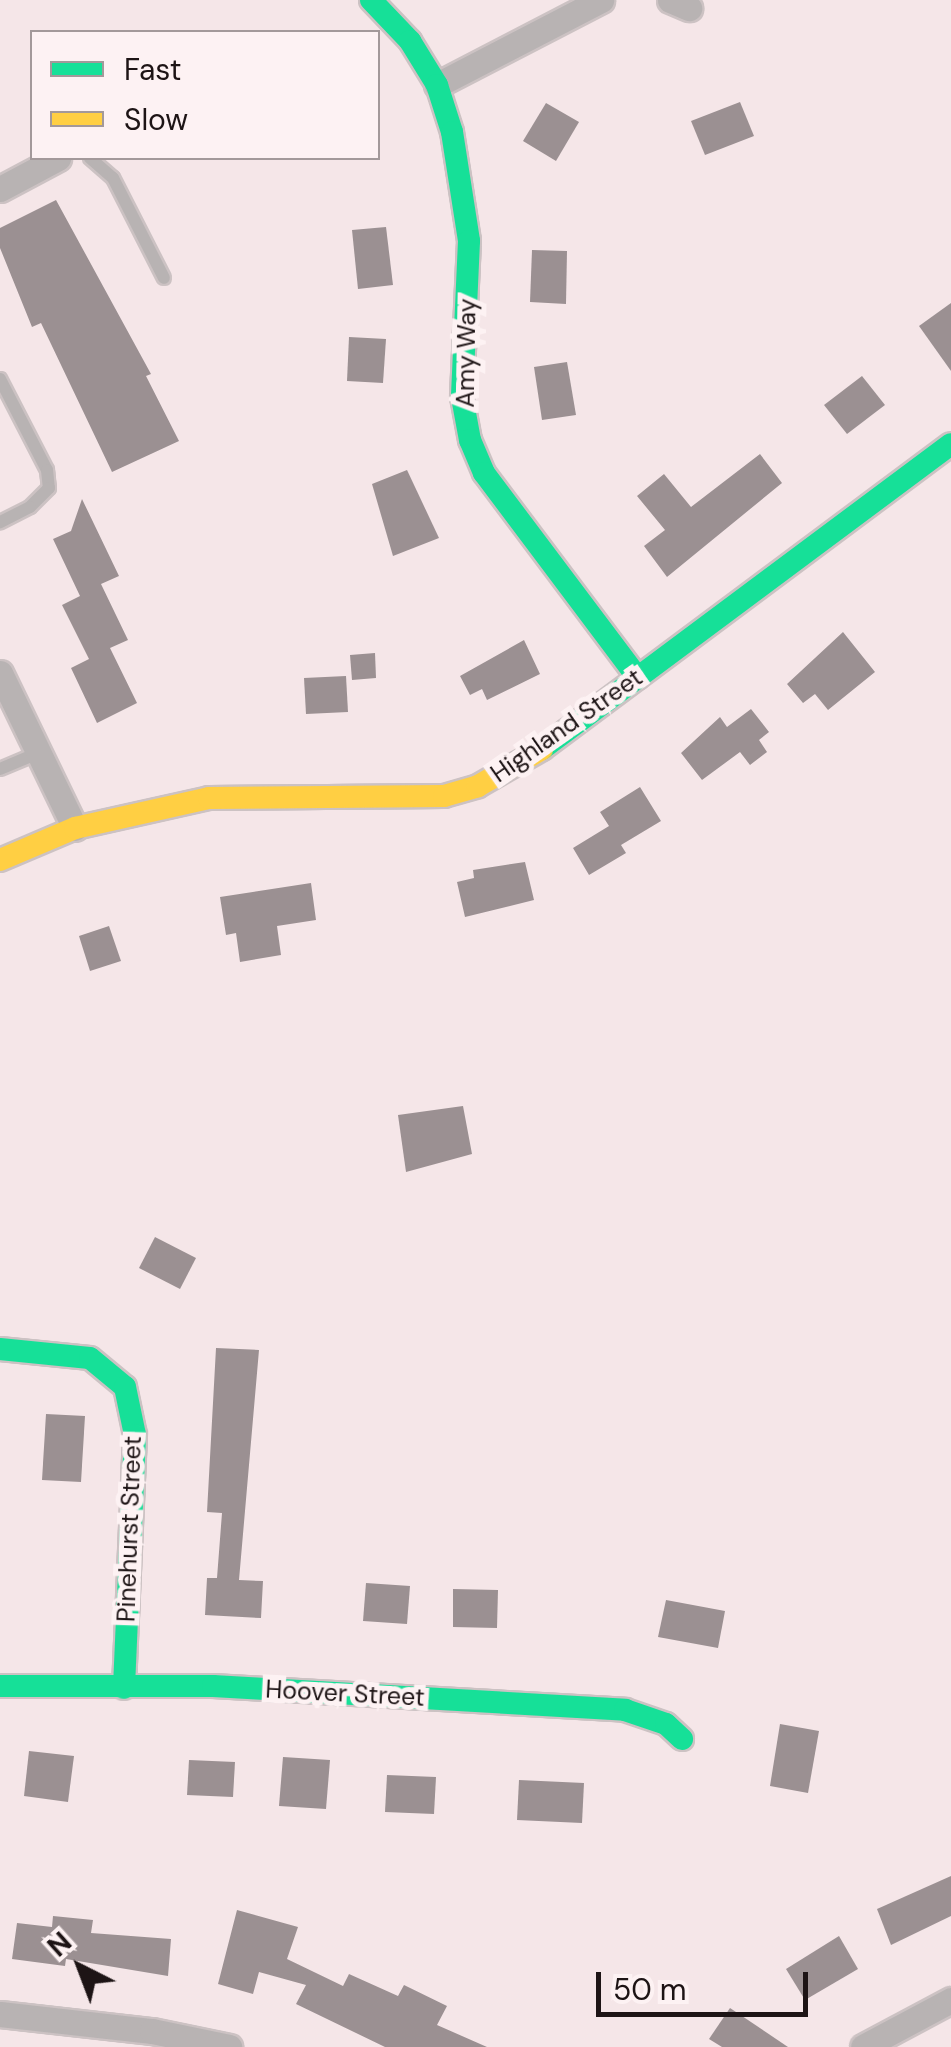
<!DOCTYPE html>
<style>
body{margin:0}
#map{position:relative;width:951px;height:2047px;overflow:hidden;background:#f5e6e8;font-family:"DM Sans",sans-serif}
div>[style]{position:absolute}
.building>*{inset:0;background:#9b9092}
.roads{filter:drop-shadow(2px 0 #ccc2c3) drop-shadow(-2px 0 #ccc2c3) drop-shadow(0 2px #ccc2c3) drop-shadow(0 -2px #ccc2c3)}
.lane>*{height:12px;margin:-6px;padding:0 6px;transform-origin:6px;border-radius:6px;background:#b8b3b3}
.street>*{height:25px;margin:-12.5px;padding:0 12.5px;transform-origin:12.5px;border-radius:12.5px;background:#b8b3b3}
.fast>*{height:22px;margin:-11px;padding:0 11px;transform-origin:11px;border-radius:11px;background:#16e098}
.slow>*{height:22px;margin:-11px;padding:0 11px;transform-origin:11px;border-radius:11px;background:#ffcf43}
span{translate:-50% -50%;white-space:nowrap;text-align:center;line-height:1.15;-webkit-text-stroke:10px #fdf2f3;paint-order:stroke}
.street-label{font-size:25px;color:#1d1415}
.legend{position:absolute;left:30px;top:30px;width:350px;height:130px;box-sizing:border-box;background:#fdf2f3;border:2px solid #a3999a;margin:0;padding:12px 18px;list-style:none;font-size:30px;color:#1d1415}
.legend li{display:flex;align-items:center;gap:20px;height:50px}
.legend b{width:50px;border:2px solid #a3999a}
.north{position:absolute;left:30px;top:1917px;width:100px;height:100px;-webkit-text-stroke:8px #fdf2f3;paint-order:stroke;rotate:318deg;font-size:28px;font-weight:700;line-height:40px;text-align:center;color:#1d1415}
.north::after{content:'';display:block;margin:auto;width:35px;height:45px;background:#1d1415;clip-path:polygon(50% 0,100% 100%,50% 72%,0 100%)}
.scale{position:absolute;left:596px;top:1972px;width:212px;height:45px;box-sizing:border-box;border:5px solid #1d1415;border-top:0;padding-left:12px;font-size:30px;line-height:35px;white-space:nowrap;color:#1d1415;-webkit-text-stroke:8px #fdf2f3;paint-order:stroke}
</style>
<div id="map">
<div class="building">
<i style="clip-path:polygon(740px 102px,754px 136px,705px 155px,691px 121px)"></i>
<i style="clip-path:polygon(546px 103px,579px 122px,556px 161px,523px 141px)"></i>
<i style="clip-path:polygon(56px 200px,151px 374px,146px 376px,179px 441px,112px 472px,41px 323px,32px 327px,0 248px,0 228px)"></i>
<i style="clip-path:polygon(386px 227px,393px 285px,358px 289px,352px 230px)"></i>
<i style="clip-path:polygon(532px 250px,567px 251px,566px 304px,530px 302px)"></i>
<i style="clip-path:polygon(951px 303px,951px 371px,919px 326px)"></i>
<i style="clip-path:polygon(349px 337px,386px 339px,383px 383px,347px 381px)"></i>
<i style="clip-path:polygon(567px 362px,576px 415px,542px 420px,534px 367px)"></i>
<i style="clip-path:polygon(862px 376px,885px 405px,847px 434px,824px 405px)"></i>
<i style="clip-path:polygon(760px 454px,782px 483px,667px 577px,644px 546px,665px 530px,637px 496px,664px 474px,691px 507px)"></i>
<i style="clip-path:polygon(407px 470px,439px 538px,393px 556px,372px 484px)"></i>
<i style="clip-path:polygon(82px 499px,119px 576px,101px 584px,128px 640px,110px 648px,137px 703px,97px 723px,71px 668px,89px 659px,62px 605px,80px 596px,53px 539px,71px 531px)"></i>
<i style="clip-path:polygon(843px 632px,875px 672px,828px 710px,815px 694px,803px 703px,787px 684px)"></i>
<i style="clip-path:polygon(524px 640px,540px 674px,487px 700px,482px 689px,470px 695px,460px 676px)"></i>
<i style="clip-path:polygon(375px 653px,376px 678px,352px 680px,350px 655px)"></i>
<i style="clip-path:polygon(346px 676px,348px 712px,306px 714px,304px 678px)"></i>
<i style="clip-path:polygon(751px 709px,769px 732px,759px 740px,767px 752px,750px 765px,740px 752px,702px 780px,681px 753px,720px 717px,727px 727px)"></i>
<i style="clip-path:polygon(640px 787px,661px 821px,621px 845px,626px 853px,589px 875px,573px 848px,609px 826px,600px 812px)"></i>
<i style="clip-path:polygon(525px 862px,534px 900px,465px 917px,457px 882px,474px 878px,473px 870px)"></i>
<i style="clip-path:polygon(311px 883px,316px 920px,277px 926px,281px 955px,240px 962px,236px 933px,226px 935px,220px 897px)"></i>
<i style="clip-path:polygon(109px 926px,121px 961px,90px 971px,79px 936px)"></i>
<i style="clip-path:polygon(463px 1106px,472px 1154px,406px 1172px,398px 1115px)"></i>
<i style="clip-path:polygon(155px 1237px,196px 1258px,180px 1289px,139px 1268px)"></i>
<i style="clip-path:polygon(216px 1348px,259px 1350px,239px 1580px,263px 1581px,261px 1618px,205px 1615px,207px 1578px,217px 1578px,222px 1513px,207px 1512px)"></i>
<i style="clip-path:polygon(46px 1414px,85px 1416px,81px 1482px,42px 1480px)"></i>
<i style="clip-path:polygon(366px 1583px,410px 1586px,407px 1624px,363px 1621px)"></i>
<i style="clip-path:polygon(453px 1589px,498px 1590px,497px 1628px,453px 1627px)"></i>
<i style="clip-path:polygon(666px 1600px,725px 1611px,718px 1648px,658px 1637px)"></i>
<i style="clip-path:polygon(780px 1724px,819px 1731px,808px 1793px,770px 1786px)"></i>
<i style="clip-path:polygon(29px 1751px,74px 1756px,68px 1802px,24px 1796px)"></i>
<i style="clip-path:polygon(283px 1757px,330px 1760px,326px 1809px,279px 1806px)"></i>
<i style="clip-path:polygon(189px 1760px,235px 1762px,233px 1797px,187px 1795px)"></i>
<i style="clip-path:polygon(387px 1775px,436px 1777px,434px 1814px,385px 1812px)"></i>
<i style="clip-path:polygon(519px 1780px,584px 1783px,582px 1823px,517px 1820px)"></i>
<i style="clip-path:polygon(951px 1876px,951px 1916px,891px 1945px,877px 1909px)"></i>
<i style="clip-path:polygon(237px 1910px,298px 1927px,287px 1959px,343px 1986px,349px 1974px,398px 1996px,404px 1985px,447px 2006px,437px 2025px,487px 2047px,385px 2047px,296px 2004px,306px 1985px,259px 1972px,253px 1994px,218px 1984px)"></i>
<i style="clip-path:polygon(53px 1916px,93px 1920px,91px 1933px,171px 1939px,168px 1976px,66px 1959px,65px 1966px,12px 1959px,17px 1923px,52px 1927px)"></i>
<i style="clip-path:polygon(839px 1936px,858px 1969px,805px 2000px,786px 1969px)"></i>
<i style="clip-path:polygon(730px 2008px,745px 2018px,788px 2047px,722px 2047px,709px 2039px)"></i>
</div>
<div class="roads">
<div class="lane">
<i style="left:90px;top:158px;width:30px;rotate:41deg"></i>
<i style="left:113px;top:178px;width:112px;rotate:63deg"></i>
<i style="left:0;top:379px;width:102px;rotate:62.7deg"></i>
<i style="left:47px;top:470px;width:18px;rotate:84deg"></i>
<i style="left:49px;top:488px;width:27px;rotate:135deg"></i>
<i style="left:30px;top:507px;width:34px;rotate:153deg"></i>
<i style="left:0;top:769px;width:41px;rotate:-22.8deg"></i>
</div>
<div class="street">
<i style="left:670px;top:0;width:21px;rotate:23deg"></i>
<i style="left:437px;top:85px;width:185px;rotate:-27.4deg"></i>
<i style="left:0;top:189px;width:66px;rotate:-28.1deg"></i>
<i style="left:0;top:673px;width:172px;rotate:64.2deg"></i>
<i style="left:0;top:2014px;width:153px;rotate:6.4deg"></i>
<i style="left:152px;top:2031px;width:79px;rotate:11.7deg"></i>
<i style="left:863px;top:2047px;width:100px;rotate:-28.1deg"></i>
</div>
<div class="fast">
<i style="left:371px;top:0;width:57px;rotate:46.4deg"></i>
<i style="left:410px;top:41px;width:52px;rotate:58.5deg"></i>
<i style="left:437px;top:85px;width:49px;rotate:72.3deg"></i>
<i style="left:452px;top:132px;width:110px;rotate:81.1deg"></i>
<i style="left:469px;top:241px;width:156px;rotate:92.6deg"></i>
<i style="left:462px;top:397px;width:44px;rotate:79.5deg"></i>
<i style="left:470px;top:440px;width:36px;rotate:67deg"></i>
<i style="left:484px;top:473px;width:256px;rotate:53.1deg"></i>
<i style="left:542px;top:749px;width:510px;rotate:-36.71deg"></i>
<i style="left:0;top:1349px;width:90px;rotate:5.7deg"></i>
<i style="left:90px;top:1358px;width:45px;rotate:39.6deg"></i>
<i style="left:125px;top:1387px;width:49px;rotate:78.2deg"></i>
<i style="left:135px;top:1435px;width:253px;rotate:92.5deg"></i>
<i style="left:0;top:1686px;width:213px"></i>
<i style="left:213px;top:1686px;width:413px;rotate:3.3deg"></i>
<i style="left:625px;top:1710px;width:43px;rotate:18.9deg"></i>
<i style="left:666px;top:1724px;width:22px;rotate:43deg"></i>
</div>
<div class="slow">
<i style="left:0;top:860px;width:82px;rotate:-23.1deg"></i>
<i style="left:75px;top:828px;width:137px;rotate:-12.6deg"></i>
<i style="left:209px;top:798px;width:235px;rotate:-0.5deg"></i>
<i style="left:444px;top:796px;width:35px;rotate:-16deg"></i>
<i style="left:478px;top:786px;width:74px;rotate:-30deg"></i>
</div>
</div>
<div class="street-label">
<span style="left:467px;top:353px;rotate:-89deg">Amy Way</span>
<span style="left:567px;top:726px;rotate:-35deg">Highland Street</span>
<span style="left:130px;top:1529px;rotate:-88deg">Pinehurst Street</span>
<span style="left:345px;top:1694px;rotate:3deg">Hoover Street</span>
</div>
<ul class="legend">
<li><b style="height:12px;background:#16e098"></b>Fast</li>
<li><b style="height:12px;background:#ffcf43"></b>Slow</li>
</ul>
<div class="north">N</div>
<div class="scale">50 m</div>
</div>
